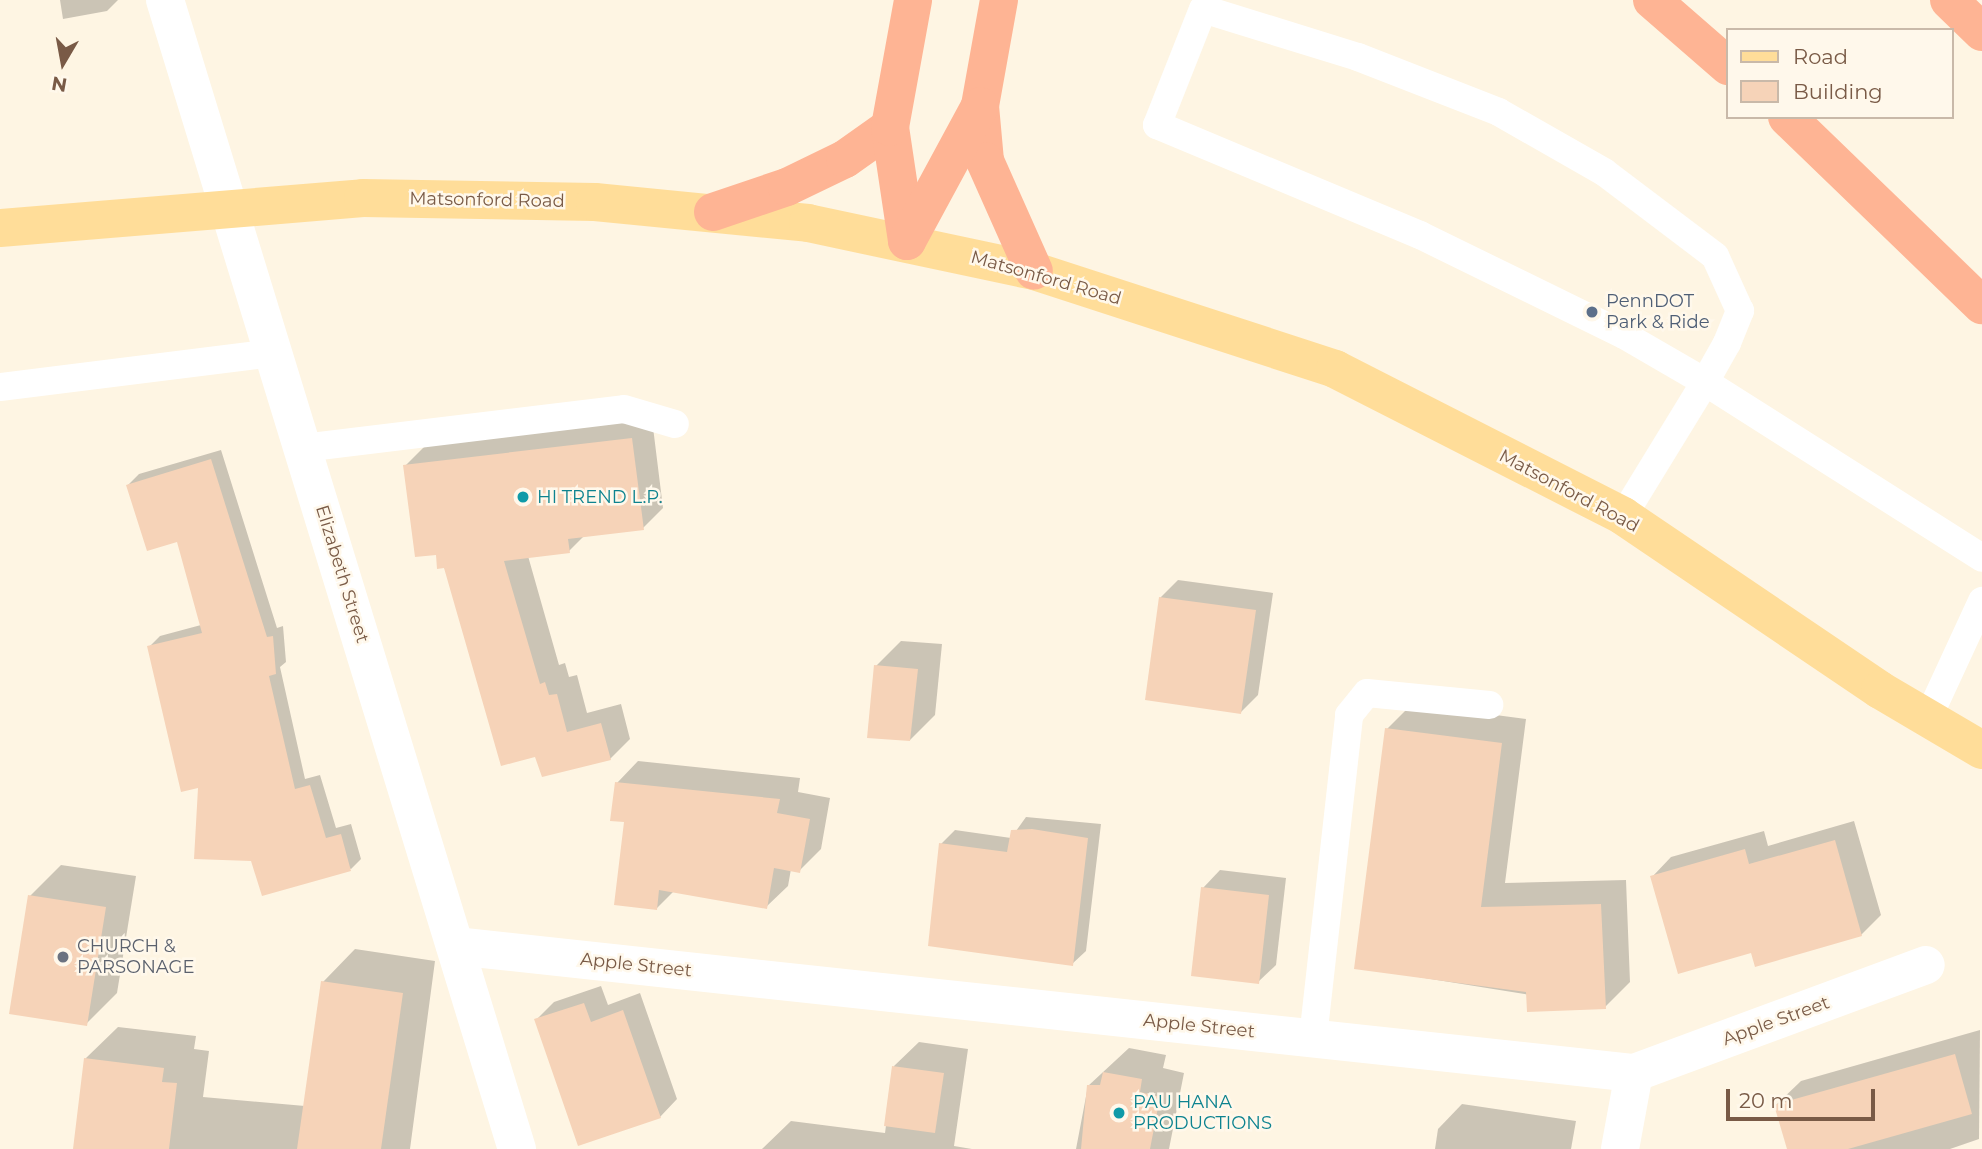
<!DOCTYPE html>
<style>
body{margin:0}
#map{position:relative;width:1982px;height:1149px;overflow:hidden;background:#fef5e3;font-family:Montserrat,sans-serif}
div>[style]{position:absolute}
.shadow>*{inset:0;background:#0003}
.building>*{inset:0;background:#f6d3b8}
.lane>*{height:28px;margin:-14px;padding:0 14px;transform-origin:14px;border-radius:14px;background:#fff}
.street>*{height:38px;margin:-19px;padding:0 19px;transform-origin:19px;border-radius:19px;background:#fff}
.primary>*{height:38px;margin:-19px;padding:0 19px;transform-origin:19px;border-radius:19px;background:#fd9}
.highway>*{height:38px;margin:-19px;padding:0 19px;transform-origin:19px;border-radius:19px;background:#feb494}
.dots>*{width:19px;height:19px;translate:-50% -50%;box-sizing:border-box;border:4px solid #fff8eb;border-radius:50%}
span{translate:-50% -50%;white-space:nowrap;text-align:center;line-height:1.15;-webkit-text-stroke:5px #fff8eb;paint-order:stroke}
.street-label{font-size:18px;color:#795a46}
.service-label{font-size:18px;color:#4e5e75}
.left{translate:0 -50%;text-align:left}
.culture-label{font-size:18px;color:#0d838f}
.worship-label{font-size:18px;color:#5b616d}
.legend{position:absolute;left:1726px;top:28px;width:228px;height:91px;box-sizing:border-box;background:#fff8eb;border:2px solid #c9b9a9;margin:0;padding:9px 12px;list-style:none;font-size:21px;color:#795a46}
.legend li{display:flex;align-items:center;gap:14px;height:35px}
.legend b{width:35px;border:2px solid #c9b9a9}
.north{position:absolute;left:28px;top:28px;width:70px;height:70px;-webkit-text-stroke:5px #fff8eb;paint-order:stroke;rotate:190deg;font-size:19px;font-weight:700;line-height:28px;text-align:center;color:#795a46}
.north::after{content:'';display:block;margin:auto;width:24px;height:32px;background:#795a46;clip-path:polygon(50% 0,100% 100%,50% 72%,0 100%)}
.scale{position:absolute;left:1726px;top:1089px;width:149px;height:32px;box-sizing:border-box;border:4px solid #795a46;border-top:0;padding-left:9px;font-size:21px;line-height:24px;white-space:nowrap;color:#795a46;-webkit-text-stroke:5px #fff8eb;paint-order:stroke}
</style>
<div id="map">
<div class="shadow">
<i style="clip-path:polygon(60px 0,118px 0,107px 11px,63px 19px)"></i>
<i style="clip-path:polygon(652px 419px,663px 508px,643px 528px,585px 535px,569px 551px,528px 556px,559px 665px,565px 663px,569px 677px,577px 675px,587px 713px,621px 704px,630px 739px,610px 759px,536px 755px,437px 553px,405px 466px,425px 446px)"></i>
<i style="clip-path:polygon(221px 450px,277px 628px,283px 626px,286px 662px,280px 667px,305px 779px,320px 775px,336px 828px,351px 824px,361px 859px,351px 869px,200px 786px,149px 647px,160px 636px,201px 625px,178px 540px,128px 485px,139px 474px)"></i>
<i style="clip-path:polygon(1178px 580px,1273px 593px,1258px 695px,1241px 712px,1160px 598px)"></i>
<i style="clip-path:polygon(901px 641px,942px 644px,935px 715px,910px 740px,876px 666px)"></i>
<i style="clip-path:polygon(1412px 704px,1526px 719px,1505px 883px,1626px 880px,1630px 982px,1605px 1007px,1356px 967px,1387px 729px)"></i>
<i style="clip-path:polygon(638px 761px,800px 778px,798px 792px,830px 798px,821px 849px,799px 871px,791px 869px,788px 886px,766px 907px,674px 891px,656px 909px,617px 783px)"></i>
<i style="clip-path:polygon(1026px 817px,1101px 824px,1086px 951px,1072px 964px,941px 844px,955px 830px,1011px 838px)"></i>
<i style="clip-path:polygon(1854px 821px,1881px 915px,1861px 935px,1752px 950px,1652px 877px,1671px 857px,1764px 831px,1768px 846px)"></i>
<i style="clip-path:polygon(61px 865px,136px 876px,117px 993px,86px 1024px,30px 896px)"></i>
<i style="clip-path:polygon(1220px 870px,1286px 878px,1276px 965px,1258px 982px,1203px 888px)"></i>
<i style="clip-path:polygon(355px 949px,435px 961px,410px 1149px,74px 1149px,85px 1059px,118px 1027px,196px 1036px,194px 1049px,209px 1051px,203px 1097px,305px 1106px,323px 982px)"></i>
<i style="clip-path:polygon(601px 986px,608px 1005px,640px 993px,677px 1099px,660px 1117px,536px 1020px,554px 1002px)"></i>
<i style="clip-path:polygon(1980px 1030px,1979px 1139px,1950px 1149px,1789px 1149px,1776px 1105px,1801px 1081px)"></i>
<i style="clip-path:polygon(919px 1042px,968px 1049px,954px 1146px,972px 1149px,762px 1149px,791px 1121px,885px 1133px,894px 1066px)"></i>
<i style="clip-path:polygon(1129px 1048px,1166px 1055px,1163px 1068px,1184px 1073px,1169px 1149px,1076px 1149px,1088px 1086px)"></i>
<i style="clip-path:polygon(1462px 1104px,1576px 1121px,1571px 1149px,1435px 1149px,1438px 1129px)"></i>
</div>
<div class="building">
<i style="clip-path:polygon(632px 438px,644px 530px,568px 539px,570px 553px,504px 561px,540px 684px,545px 682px,549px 695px,557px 694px,567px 732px,601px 723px,611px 760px,542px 777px,535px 757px,501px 766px,444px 568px,437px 569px,436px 555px,415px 557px,403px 465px)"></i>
<i style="clip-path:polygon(211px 459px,267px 637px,273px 636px,276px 674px,269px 676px,295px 789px,310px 785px,326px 838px,341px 834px,351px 871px,262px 896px,251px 861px,194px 859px,198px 788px,181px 792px,147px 646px,202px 633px,177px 542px,147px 551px,126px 485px)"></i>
<i style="clip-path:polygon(1159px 597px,1256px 610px,1241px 714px,1145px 700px)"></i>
<i style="clip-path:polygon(874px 665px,918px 669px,910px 741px,867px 738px)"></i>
<i style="clip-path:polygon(1385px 728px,1502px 743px,1481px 907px,1601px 904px,1606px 1009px,1527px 1012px,1526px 992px,1354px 969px)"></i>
<i style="clip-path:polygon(615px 782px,780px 799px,777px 813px,810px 819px,800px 873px,774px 868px,767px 909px,659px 890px,657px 910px,614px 905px,624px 822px,610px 821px)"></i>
<i style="clip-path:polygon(1032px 829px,1088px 838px,1073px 966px,928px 946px,939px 843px,1007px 852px,1011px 830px)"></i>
<i style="clip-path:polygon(1835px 840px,1862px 936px,1755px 967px,1751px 953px,1678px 974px,1650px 876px,1745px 849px,1749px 864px)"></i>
<i style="clip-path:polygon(1201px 887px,1269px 895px,1259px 984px,1191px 976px)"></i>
<i style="clip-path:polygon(28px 895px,106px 907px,87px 1026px,9px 1014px)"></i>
<i style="clip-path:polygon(321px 981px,403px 993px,381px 1149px,297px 1149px)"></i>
<i style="clip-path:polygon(584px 1003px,591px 1022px,623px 1010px,661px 1118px,578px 1146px,534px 1019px)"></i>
<i style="clip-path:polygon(1955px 1054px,1972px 1114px,1848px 1149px,1787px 1149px,1774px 1105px)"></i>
<i style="clip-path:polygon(84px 1058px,164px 1068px,162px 1082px,177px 1083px,169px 1149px,73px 1149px)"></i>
<i style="clip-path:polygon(892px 1066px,944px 1073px,935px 1133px,884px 1126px)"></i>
<i style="clip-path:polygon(1103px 1072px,1142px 1079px,1140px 1092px,1160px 1097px,1150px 1149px,1081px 1149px,1087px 1085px,1100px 1085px)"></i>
</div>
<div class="lane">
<i style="left:0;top:387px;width:275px;rotate:-7.1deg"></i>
<i style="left:303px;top:448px;width:323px;rotate:-6.9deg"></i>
<i style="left:624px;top:409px;width:53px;rotate:16.4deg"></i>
<i style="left:1623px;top:516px;width:157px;rotate:-58.5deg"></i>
<i style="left:1705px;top:382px;width:45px;rotate:-60.6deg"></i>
<i style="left:1727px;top:343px;width:35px;rotate:-68deg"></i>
<i style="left:1740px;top:311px;width:60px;rotate:-114.4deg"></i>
<i style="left:1715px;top:256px;width:139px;rotate:-142.9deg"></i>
<i style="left:1604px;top:172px;width:121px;rotate:-150.3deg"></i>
<i style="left:1499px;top:112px;width:151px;rotate:-158.7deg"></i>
<i style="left:1358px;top:57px;width:162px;rotate:-162.8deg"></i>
<i style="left:1203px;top:9px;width:125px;rotate:111.6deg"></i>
<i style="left:1157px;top:125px;width:285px;rotate:22.7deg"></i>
<i style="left:1420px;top:235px;width:227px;rotate:26.1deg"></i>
<i style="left:1624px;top:335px;width:94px;rotate:30.1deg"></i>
<i style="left:1705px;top:382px;width:328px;rotate:32.4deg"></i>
<i style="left:1928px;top:718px;width:129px;rotate:-65.2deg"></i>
<i style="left:1313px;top:1038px;width:325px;rotate:-83.6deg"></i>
<i style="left:1349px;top:715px;width:28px;rotate:-51deg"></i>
<i style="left:1367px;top:693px;width:123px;rotate:5.6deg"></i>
</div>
<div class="street">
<i style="left:165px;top:0;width:1202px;rotate:72.97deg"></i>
<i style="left:455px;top:946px;width:1186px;rotate:6.15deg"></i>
<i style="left:1634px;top:1073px;width:311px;rotate:-20.3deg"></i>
<i style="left:1620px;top:1149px;width:77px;rotate:-79.6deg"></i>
</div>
<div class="primary">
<i style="left:0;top:228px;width:364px;rotate:-4.7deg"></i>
<i style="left:363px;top:198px;width:232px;rotate:1deg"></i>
<i style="left:595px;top:202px;width:214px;rotate:5.6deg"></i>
<i style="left:808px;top:223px;width:231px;rotate:12deg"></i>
<i style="left:1034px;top:271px;width:317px;rotate:18deg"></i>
<i style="left:1335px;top:369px;width:323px;rotate:27deg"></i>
<i style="left:1623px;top:516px;width:310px;rotate:34.1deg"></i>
<i style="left:1880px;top:690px;width:118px;rotate:30.5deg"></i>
</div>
<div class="highway">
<i style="left:999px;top:0;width:108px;rotate:100.2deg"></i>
<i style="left:980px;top:106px;width:55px;rotate:84.8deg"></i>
<i style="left:985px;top:161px;width:120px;rotate:66deg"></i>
<i style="left:1652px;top:0;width:101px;rotate:41deg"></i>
<i style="left:1949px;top:0;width:46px;rotate:44.1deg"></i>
<i style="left:1787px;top:117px;width:271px;rotate:44deg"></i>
<i style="left:713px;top:212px;width:78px;rotate:-18.7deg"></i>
<i style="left:787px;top:187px;width:64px;rotate:-25.8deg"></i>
<i style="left:845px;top:159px;width:55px;rotate:-35.4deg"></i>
<i style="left:907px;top:241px;width:115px;rotate:-98.5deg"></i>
<i style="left:890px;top:127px;width:129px;rotate:-79.7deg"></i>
<i style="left:907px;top:241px;width:153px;rotate:-61.6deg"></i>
</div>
<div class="dots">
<i style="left:1592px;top:312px;background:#5c6f8a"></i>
<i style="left:523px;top:497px;background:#0f9aa8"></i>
<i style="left:63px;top:957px;background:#6b7280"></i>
<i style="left:1119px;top:1113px;background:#0f9aa8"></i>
</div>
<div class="street-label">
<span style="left:487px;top:200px;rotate:1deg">Matsonford Road</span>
<span style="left:1046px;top:278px;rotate:16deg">Matsonford Road</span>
<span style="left:1569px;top:491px;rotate:28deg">Matsonford Road</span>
<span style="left:342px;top:574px;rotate:73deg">Elizabeth Street</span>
<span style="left:636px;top:965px;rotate:6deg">Apple Street</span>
<span style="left:1776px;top:1021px;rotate:-20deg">Apple Street</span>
<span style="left:1199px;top:1026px;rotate:6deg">Apple Street</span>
</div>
<div class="service-label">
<span class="left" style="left:1606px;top:312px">PennDOT<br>Park &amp; Ride</span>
</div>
<div class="culture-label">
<span class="left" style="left:537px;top:497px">HI TREND L.P.</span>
<span class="left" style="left:1133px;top:1113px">PAU HANA<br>PRODUCTIONS</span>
</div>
<div class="worship-label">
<span class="left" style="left:77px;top:957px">CHURCH &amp;<br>PARSONAGE</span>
</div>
<ul class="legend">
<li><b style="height:9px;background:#fd9"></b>Road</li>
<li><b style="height:19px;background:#f6d3b8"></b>Building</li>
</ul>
<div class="north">N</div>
<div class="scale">20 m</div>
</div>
